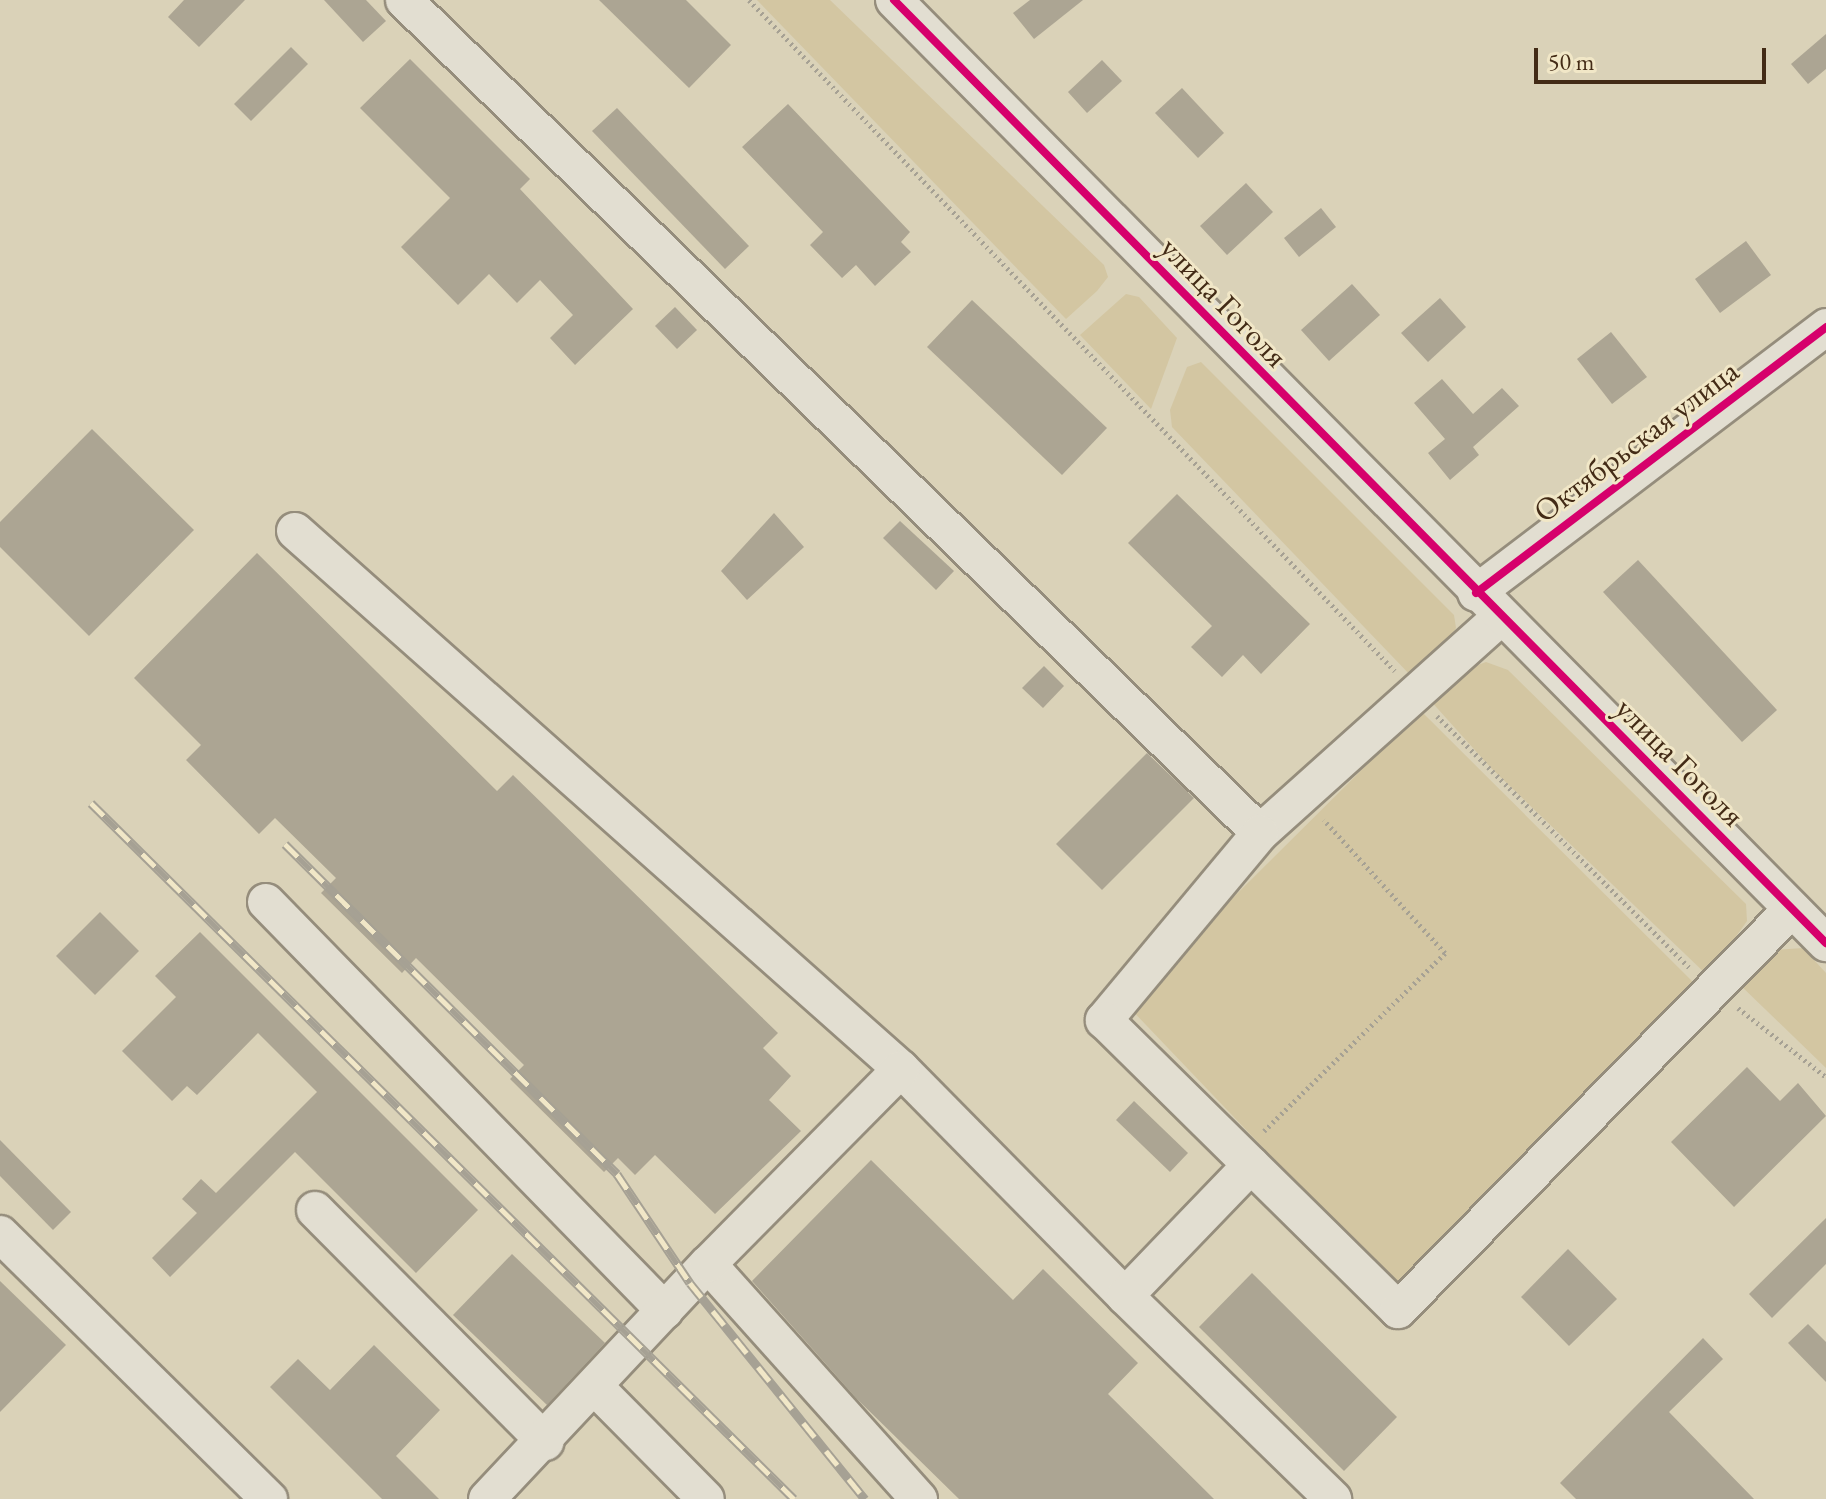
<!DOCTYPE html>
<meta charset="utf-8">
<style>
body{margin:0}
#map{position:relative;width:1826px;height:1499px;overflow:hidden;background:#dad2b8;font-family:"EB Garamond",serif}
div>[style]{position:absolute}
.green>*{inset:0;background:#d3c6a2}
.building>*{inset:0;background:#aca593}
.path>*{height:5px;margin-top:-2.5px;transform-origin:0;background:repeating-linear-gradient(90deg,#a6a194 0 2px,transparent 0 6px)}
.roads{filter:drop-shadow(2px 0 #958d7c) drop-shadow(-2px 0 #958d7c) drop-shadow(0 2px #958d7c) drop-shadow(0 -2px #958d7c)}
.minor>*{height:36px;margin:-18px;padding:0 18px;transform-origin:18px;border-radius:18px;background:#e2ded1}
.rail>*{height:9px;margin-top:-4.5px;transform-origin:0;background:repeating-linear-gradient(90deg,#f1e7c7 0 18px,#a6a194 0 36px);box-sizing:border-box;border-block:2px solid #a6a194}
.cycleway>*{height:8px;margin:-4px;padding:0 4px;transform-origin:4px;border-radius:4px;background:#d6006c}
span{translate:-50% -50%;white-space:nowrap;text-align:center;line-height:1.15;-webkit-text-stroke:6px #f1e7c7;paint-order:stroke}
.street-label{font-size:32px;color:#432b16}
.scale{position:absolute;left:1534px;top:48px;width:232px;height:36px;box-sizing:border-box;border:4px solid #432b16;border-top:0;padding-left:10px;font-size:24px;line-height:28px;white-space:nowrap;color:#432b16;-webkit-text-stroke:6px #f1e7c7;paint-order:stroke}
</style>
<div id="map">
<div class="green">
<i style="clip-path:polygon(757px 0,830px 0,1104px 265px,1108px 277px,1097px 291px,1066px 319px)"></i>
<i style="clip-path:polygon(1126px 294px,1139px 297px,1177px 338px,1151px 409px,1080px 335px)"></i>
<i style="clip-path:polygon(1201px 362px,1454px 615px,1456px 628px,1444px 649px,1414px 679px,1172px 427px,1170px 410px,1187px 367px)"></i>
<i style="clip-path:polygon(1486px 662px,1508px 670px,1746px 904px,1747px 921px,1708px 976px,1491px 768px,1429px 699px,1462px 671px)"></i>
<i style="clip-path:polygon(1421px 711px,1700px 989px,1401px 1292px,1126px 1004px)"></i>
<i style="clip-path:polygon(1803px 948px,1826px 973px,1826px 1068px,1737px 982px,1775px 950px)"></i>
</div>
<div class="building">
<i style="clip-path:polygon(184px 0,245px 0,199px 47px,168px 17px)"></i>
<i style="clip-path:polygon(324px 0,366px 0,386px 21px,363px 42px)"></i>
<i style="clip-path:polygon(599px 0,686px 0,731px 45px,689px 88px)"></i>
<i style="clip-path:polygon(1030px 0,1083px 0,1034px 39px,1013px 13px)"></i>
<i style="clip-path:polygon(1826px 34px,1826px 69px,1808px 84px,1791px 64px)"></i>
<i style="clip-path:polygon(291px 47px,308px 64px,251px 121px,234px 104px)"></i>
<i style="clip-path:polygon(410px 59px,530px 179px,520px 189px,633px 309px,575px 365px,550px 338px,573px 315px,540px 280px,517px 303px,489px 274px,458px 305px,401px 247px,450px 198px,360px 108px)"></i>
<i style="clip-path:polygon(1102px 60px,1122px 81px,1087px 113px,1068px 92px)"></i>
<i style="clip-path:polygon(1182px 88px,1224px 133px,1198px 158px,1155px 113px)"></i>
<i style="clip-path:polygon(788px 104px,910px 232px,901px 242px,911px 252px,875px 286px,856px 265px,842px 278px,810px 245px,823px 232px,742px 147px)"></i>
<i style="clip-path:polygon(617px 108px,749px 246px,725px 269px,592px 131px)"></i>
<i style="clip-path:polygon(1246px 183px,1273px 212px,1227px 255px,1200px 226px)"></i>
<i style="clip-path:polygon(1321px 208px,1336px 227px,1299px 257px,1284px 238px)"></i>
<i style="clip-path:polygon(1746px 241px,1771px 275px,1720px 313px,1695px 279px)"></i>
<i style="clip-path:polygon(1352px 284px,1380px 315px,1329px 361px,1301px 330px)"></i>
<i style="clip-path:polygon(1440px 298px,1466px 327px,1428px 362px,1401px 333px)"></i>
<i style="clip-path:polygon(972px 300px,1107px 428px,1062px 475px,927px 347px)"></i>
<i style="clip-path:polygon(675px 307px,697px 330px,677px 349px,655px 326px)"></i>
<i style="clip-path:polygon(1611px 332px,1647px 377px,1612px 404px,1577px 359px)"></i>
<i style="clip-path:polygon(1442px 379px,1473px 414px,1502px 388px,1519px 406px,1473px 447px,1479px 455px,1450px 480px,1428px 453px,1445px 439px,1414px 403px)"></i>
<i style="clip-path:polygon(92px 429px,194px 530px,89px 636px,0 547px,0 522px)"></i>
<i style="clip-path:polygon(1177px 494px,1310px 624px,1261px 674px,1243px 655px,1222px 677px,1191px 647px,1212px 626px,1128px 543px)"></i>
<i style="clip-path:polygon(774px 513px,804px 547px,747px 600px,721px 571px)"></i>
<i style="clip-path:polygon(900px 521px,954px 571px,936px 590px,883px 538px)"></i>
<i style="clip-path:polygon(257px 553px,497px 791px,513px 775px,778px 1033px,763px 1048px,791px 1076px,769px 1100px,801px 1131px,715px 1214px,655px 1155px,635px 1175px,618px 1158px,604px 1172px,510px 1079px,524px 1065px,416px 958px,402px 973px,321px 893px,336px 878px,275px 818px,259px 834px,186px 760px,201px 745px,134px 678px)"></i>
<i style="clip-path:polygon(1638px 560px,1777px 710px,1742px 742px,1603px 592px)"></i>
<i style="clip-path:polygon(1044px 666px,1064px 686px,1043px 708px,1022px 688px)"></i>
<i style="clip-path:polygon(1147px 753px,1194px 798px,1102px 890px,1056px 844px)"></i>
<i style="clip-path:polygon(100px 912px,139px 951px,95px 995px,56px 956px)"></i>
<i style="clip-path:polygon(200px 932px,478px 1210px,416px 1273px,295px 1152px,170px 1277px,152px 1258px,197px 1213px,182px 1199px,201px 1179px,216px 1193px,317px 1092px,258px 1033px,197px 1095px,187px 1086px,172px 1101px,122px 1051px,176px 997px,155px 976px)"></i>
<i style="clip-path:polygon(1747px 1067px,1780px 1101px,1798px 1083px,1826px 1116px,1734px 1207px,1671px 1142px)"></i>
<i style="clip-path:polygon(1134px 1101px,1188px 1153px,1170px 1172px,1116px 1120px)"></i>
<i style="clip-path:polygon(0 1140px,71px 1212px,53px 1230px,0 1176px)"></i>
<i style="clip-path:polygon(871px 1160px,1013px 1300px,1043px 1269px,1138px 1363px,1108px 1394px,1214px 1499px,959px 1499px,857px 1399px,752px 1281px)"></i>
<i style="clip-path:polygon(1826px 1218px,1826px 1264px,1772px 1318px,1749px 1294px)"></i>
<i style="clip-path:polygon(1568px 1249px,1617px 1299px,1569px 1346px,1521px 1297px)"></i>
<i style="clip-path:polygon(512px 1254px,605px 1343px,547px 1405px,453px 1315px)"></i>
<i style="clip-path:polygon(1252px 1273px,1397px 1417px,1344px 1471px,1199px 1327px)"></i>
<i style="clip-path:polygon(0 1281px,66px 1345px,0 1412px)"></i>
<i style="clip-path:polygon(1808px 1324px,1826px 1342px,1826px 1382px,1788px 1343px)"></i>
<i style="clip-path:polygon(1703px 1338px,1723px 1359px,1669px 1412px,1754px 1499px,1576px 1499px,1560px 1483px)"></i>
<i style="clip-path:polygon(374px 1345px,440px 1410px,396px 1456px,439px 1499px,382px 1499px,270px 1387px,298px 1359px,330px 1390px)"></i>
</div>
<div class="path">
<i style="left:749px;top:0;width:931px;rotate:46.09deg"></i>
<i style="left:1437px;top:716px;width:359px;rotate:44.9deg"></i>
<i style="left:1738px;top:1008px;width:112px;rotate:38.1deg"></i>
<i style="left:1264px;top:1131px;width:254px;rotate:-44.5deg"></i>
<i style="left:1445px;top:953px;width:180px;rotate:-132.3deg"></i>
</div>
<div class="roads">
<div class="minor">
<i style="left:404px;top:0;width:1194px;rotate:44.22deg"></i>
<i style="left:1260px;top:833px;width:324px;rotate:-41.9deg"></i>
<i style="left:894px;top:0;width:1326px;rotate:45.34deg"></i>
<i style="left:295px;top:531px;width:810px;rotate:41.6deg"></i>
<i style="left:901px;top:1069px;width:319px;rotate:45.4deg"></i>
<i style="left:1476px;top:593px;width:440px;rotate:-37.2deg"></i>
<i style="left:1260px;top:833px;width:244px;rotate:129.8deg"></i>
<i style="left:1104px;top:1020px;width:413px;rotate:44.6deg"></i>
<i style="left:1398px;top:1310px;width:562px;rotate:-45.5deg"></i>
<i style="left:266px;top:902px;width:571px;rotate:45.71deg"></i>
<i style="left:1251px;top:1165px;width:182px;rotate:133.9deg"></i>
<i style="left:1125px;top:1296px;width:291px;rotate:44.3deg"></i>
<i style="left:315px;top:1210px;width:327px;rotate:45.2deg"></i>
<i style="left:0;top:1234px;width:378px;rotate:44.6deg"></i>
<i style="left:708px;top:1264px;width:316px;rotate:48.1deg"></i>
<i style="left:596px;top:1388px;width:156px;rotate:45.3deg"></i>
<i style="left:487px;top:1499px;width:323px;rotate:-46.8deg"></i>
<i style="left:708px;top:1264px;width:274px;rotate:-45.3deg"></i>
</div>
</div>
<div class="rail">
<i style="left:91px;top:803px;width:989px;rotate:44.71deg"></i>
<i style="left:285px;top:844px;width:468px;rotate:44.8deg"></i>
<i style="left:617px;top:1174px;width:131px;rotate:56.2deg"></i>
<i style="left:690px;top:1283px;width:278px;rotate:51deg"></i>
</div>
<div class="cycleway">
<i style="left:894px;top:0;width:1326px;rotate:45.34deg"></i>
<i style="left:1476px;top:593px;width:440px;rotate:-37.2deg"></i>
</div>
<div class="street-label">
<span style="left:1224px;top:302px;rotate:46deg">улица Гоголя</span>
<span style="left:1636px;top:441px;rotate:-37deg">Октябрьская улица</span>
<span style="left:1680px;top:762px;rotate:45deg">улица Гоголя</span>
</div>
<div class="scale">50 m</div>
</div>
